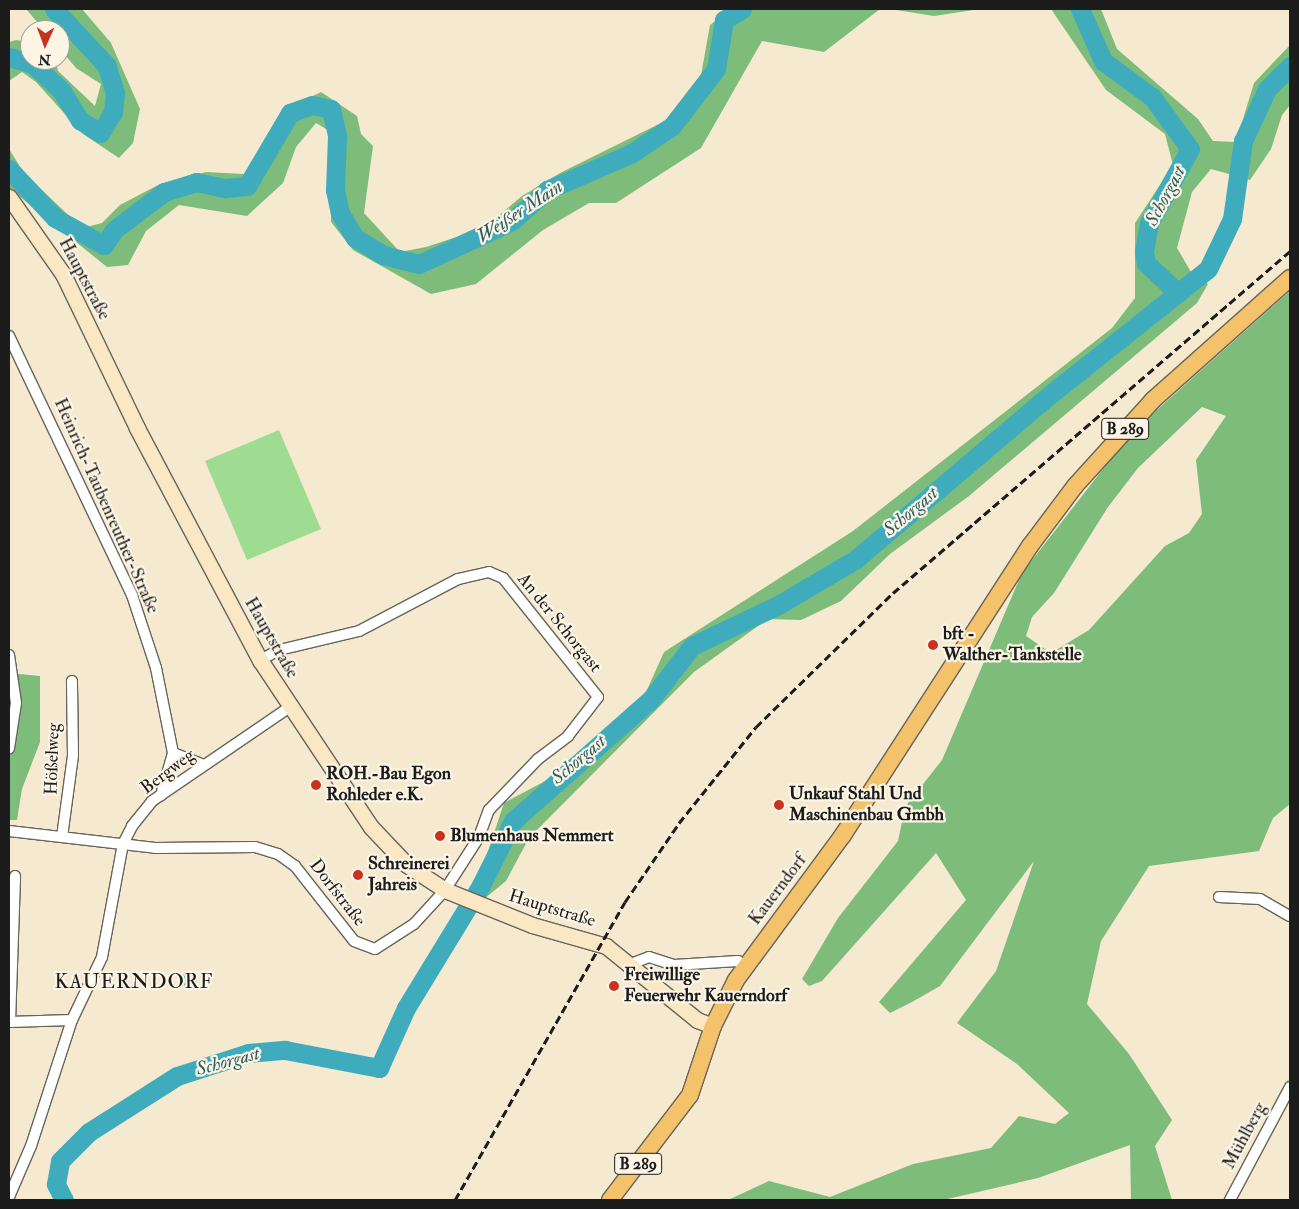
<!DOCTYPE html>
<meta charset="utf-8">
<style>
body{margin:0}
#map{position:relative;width:1299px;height:1209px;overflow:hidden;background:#f5e9d0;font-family:"IM FELL Double Pica",serif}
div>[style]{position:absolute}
.green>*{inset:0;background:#9ddc91}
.forest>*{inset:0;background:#7ebc7b}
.water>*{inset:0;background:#3eacbc}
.round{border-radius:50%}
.river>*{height:19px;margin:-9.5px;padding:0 9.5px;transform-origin:9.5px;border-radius:9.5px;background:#3eacbc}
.roads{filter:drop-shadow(1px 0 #68645b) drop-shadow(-1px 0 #68645b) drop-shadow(0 1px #68645b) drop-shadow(0 -1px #68645b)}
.street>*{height:10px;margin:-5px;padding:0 5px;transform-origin:5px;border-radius:5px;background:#fff}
.secondary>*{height:15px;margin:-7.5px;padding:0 7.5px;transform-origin:7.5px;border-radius:7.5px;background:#fae7c3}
.primary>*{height:16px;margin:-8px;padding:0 8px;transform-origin:8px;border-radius:8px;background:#f3c26a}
.rail>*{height:3px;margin-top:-1.5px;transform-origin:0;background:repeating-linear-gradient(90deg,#1c1c1c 0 8px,transparent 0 12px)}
.dots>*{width:14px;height:14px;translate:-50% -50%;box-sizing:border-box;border:2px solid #fcf5e5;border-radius:50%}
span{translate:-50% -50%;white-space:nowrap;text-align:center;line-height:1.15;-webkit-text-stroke:4.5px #fcf5e5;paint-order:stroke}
.shield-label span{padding:1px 4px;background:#fcf5e5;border:1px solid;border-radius:4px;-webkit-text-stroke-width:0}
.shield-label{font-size:16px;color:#1c1c1c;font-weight:700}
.street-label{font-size:18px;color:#1c1c1c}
.poi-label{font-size:18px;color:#1c1c1c;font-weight:700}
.left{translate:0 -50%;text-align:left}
.water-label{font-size:19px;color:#2b5d64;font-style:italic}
.quarter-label{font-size:20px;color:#1c1c1c;letter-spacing:1px}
.frame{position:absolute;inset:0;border:10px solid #1c1c1c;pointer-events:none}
.north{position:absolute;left:20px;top:20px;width:50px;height:50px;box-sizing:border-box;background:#fcf5e5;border:1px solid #a29e95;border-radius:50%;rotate:182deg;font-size:14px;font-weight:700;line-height:20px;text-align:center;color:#1c1c1c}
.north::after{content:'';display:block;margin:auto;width:18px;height:22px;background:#c8321e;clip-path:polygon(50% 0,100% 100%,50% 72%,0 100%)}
</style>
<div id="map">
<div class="green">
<i style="clip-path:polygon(279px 430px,321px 529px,247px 560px,205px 461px)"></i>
</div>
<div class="forest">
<i style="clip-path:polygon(26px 9px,82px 9px,111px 43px,140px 109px,133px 143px,119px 158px,83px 134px,36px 82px,22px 72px,9px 81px,9px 42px,16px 40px,30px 42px,30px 60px,55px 60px,58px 71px,95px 106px,101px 84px,76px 68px,60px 49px,60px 30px,44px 30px)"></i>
<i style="clip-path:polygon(731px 9px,880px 9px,824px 52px,762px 41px,701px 148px,616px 203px,589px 203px,543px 230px,476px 284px,431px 294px,353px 250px,331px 222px,331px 132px,316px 123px,296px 147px,283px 183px,247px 216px,179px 205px,146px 231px,128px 265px,107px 267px,9px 188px,9px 149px,24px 173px,82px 228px,102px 223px,120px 205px,160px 184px,206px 172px,244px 174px,284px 110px,321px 92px,357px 116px,361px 134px,373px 146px,364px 213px,400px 252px,426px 247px,484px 228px,522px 196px,560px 173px,665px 121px,701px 75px,710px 25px)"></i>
<i style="clip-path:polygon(890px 9px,980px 9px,934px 16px)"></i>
<i style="clip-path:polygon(1051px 9px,1101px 9px,1117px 49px,1198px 119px,1213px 141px,1236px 142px,1254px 83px,1290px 45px,1290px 105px,1282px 115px,1271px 149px,1250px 180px,1211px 169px,1192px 192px,1177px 248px,1191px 272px,1208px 284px,1197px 303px,969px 496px,890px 554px,841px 601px,801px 620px,768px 619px,694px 672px,529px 838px,506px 881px,479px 903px,465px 897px,477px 884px,504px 803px,547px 780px,642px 701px,664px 652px,853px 531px,1112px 328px,1135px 298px,1135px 223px,1173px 165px,1165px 134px,1106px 90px)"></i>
<i style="clip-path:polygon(evenodd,1290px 291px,1290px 804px,1273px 818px,1259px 851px,1149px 866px,1101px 941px,1087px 1004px,1129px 1054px,1172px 1120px,1155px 1146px,1172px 1200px,1131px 1200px,1130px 1145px,1038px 1178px,943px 1200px,728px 1200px,769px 1181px,830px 1197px,913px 1164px,991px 1148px,1019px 1116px,1055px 1124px,1069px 1113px,1017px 1064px,957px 1023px,996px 971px,1034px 861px,940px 986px,912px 1002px,890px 1013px,879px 1002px,966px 900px,936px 853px,822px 981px,809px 986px,802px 979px,838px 918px,898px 841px,905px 807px,942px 760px,1022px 573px,1131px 433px,1290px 291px,1202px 407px,1226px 416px,1196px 460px,1202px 514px,1189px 533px,1165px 546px,1089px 630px,1051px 653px,1026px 636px,1032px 617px,1054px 593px,1108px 507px,1138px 468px,1202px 407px)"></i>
<i style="clip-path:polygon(9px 673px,40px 676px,40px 742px,22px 789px,17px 820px,9px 820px)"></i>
</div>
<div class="water">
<i class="round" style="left:181px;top:972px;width:16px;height:16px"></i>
</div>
<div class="river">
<i style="left:1080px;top:9px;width:57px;rotate:66.1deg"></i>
<i style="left:1103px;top:61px;width:61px;rotate:36.3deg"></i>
<i style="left:1152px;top:97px;width:64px;rotate:53.8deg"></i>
<i style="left:1190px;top:149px;width:85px;rotate:119deg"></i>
<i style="left:1149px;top:223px;width:29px;rotate:100deg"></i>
<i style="left:1144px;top:252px;width:11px;rotate:80deg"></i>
<i style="left:1146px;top:263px;width:44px;rotate:43.2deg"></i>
<i style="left:9px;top:57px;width:25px;rotate:16deg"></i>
<i style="left:33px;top:64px;width:38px;rotate:43deg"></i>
<i style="left:61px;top:90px;width:36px;rotate:58deg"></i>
<i style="left:80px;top:120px;width:24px;rotate:33deg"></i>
<i style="left:100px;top:133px;width:25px;rotate:-58deg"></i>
<i style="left:113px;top:112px;width:19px;rotate:-84deg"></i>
<i style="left:115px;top:93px;width:28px;rotate:-107deg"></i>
<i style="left:107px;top:66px;width:78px;rotate:-132.9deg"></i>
<i style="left:9px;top:169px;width:67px;rotate:46.8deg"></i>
<i style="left:55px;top:218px;width:56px;rotate:28.9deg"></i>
<i style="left:104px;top:245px;width:18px;rotate:-56deg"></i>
<i style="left:114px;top:230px;width:63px;rotate:-37.2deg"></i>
<i style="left:164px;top:192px;width:34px;rotate:-17deg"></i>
<i style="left:196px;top:182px;width:30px;rotate:12deg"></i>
<i style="left:225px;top:188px;width:22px;rotate:-5deg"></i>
<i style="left:247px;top:186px;width:85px;rotate:-59.5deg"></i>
<i style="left:290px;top:113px;width:23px;rotate:-20deg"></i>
<i style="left:312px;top:105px;width:19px;rotate:12deg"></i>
<i style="left:331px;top:109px;width:28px;rotate:77deg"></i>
<i style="left:337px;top:136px;width:54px;rotate:92.1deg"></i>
<i style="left:335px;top:190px;width:24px;rotate:78deg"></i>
<i style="left:340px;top:213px;width:29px;rotate:59deg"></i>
<i style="left:355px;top:238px;width:33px;rotate:31deg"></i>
<i style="left:383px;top:255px;width:37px;rotate:14deg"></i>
<i style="left:419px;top:264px;width:102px;rotate:-24.8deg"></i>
<i style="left:512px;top:221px;width:47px;rotate:-41.5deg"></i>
<i style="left:547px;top:190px;width:93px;rotate:-23.5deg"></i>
<i style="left:632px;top:153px;width:48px;rotate:-34deg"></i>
<i style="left:672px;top:126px;width:72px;rotate:-52.3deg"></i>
<i style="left:716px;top:69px;width:50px;rotate:-80.7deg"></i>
<i style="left:724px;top:20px;width:21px;rotate:-31deg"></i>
<i style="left:64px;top:1200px;width:18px;rotate:-117deg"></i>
<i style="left:56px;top:1184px;width:23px;rotate:-80deg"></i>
<i style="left:60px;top:1161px;width:41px;rotate:-45deg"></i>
<i style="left:89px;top:1132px;width:104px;rotate:-32.5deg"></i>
<i style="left:177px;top:1076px;width:75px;rotate:-17.9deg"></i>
<i style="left:248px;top:1053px;width:37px;rotate:-5deg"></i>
<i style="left:285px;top:1050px;width:96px;rotate:10.8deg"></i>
<i style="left:379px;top:1068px;width:66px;rotate:-65.8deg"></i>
<i style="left:406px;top:1008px;width:144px;rotate:-58.6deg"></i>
<i style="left:481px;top:885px;width:72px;rotate:-63.4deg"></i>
<i style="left:513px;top:821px;width:184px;rotate:-41.5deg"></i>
<i style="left:651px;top:699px;width:67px;rotate:-52.3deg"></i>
<i style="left:692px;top:646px;width:98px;rotate:-25.5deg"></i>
<i style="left:780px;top:604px;width:88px;rotate:-30.6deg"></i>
<i style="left:856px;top:559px;width:257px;rotate:-40.3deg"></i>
<i style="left:1052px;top:393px;width:199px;rotate:-38.5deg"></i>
<i style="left:1208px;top:269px;width:55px;rotate:-64.4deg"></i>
<i style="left:1232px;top:219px;width:79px;rotate:-82deg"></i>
<i style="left:1243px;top:141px;width:57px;rotate:-65.2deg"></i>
<i style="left:1267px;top:89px;width:33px;rotate:-45deg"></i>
</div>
<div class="roads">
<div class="street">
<i style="left:9px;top:336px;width:287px;rotate:64.6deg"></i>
<i style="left:132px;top:595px;width:77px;rotate:71.8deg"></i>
<i style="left:156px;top:668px;width:87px;rotate:78.7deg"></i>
<i style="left:173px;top:753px;width:44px;rotate:105.9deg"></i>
<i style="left:9px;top:655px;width:49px;rotate:81.7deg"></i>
<i style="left:16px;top:703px;width:46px;rotate:98.8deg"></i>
<i style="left:173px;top:753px;width:33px;rotate:21deg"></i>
<i style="left:9px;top:831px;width:147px;rotate:6.6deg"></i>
<i style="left:155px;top:848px;width:100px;rotate:-0.6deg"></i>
<i style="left:255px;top:847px;width:24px;rotate:17deg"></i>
<i style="left:278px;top:854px;width:21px;rotate:35deg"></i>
<i style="left:295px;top:866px;width:95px;rotate:51.8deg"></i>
<i style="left:354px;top:941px;width:22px;rotate:21deg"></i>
<i style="left:375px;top:949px;width:46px;rotate:-32.7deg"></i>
<i style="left:414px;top:924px;width:46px;rotate:-47.6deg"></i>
<i style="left:445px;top:890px;width:63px;rotate:-57.3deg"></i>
<i style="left:479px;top:837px;width:29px;rotate:-70deg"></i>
<i style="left:489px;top:810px;width:71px;rotate:-46.1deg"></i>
<i style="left:538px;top:759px;width:38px;rotate:-37deg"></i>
<i style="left:568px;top:736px;width:49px;rotate:-52.4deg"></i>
<i style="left:598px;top:697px;width:152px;rotate:-128.6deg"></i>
<i style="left:503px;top:578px;width:15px;rotate:-157deg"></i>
<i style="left:489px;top:572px;width:32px;rotate:167deg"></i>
<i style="left:458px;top:579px;width:112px;rotate:152.3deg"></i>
<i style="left:359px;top:631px;width:82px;rotate:166.6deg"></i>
<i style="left:279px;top:650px;width:21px;rotate:152deg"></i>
<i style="left:62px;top:837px;width:82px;rotate:-82.3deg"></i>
<i style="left:73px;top:756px;width:75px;rotate:-90.8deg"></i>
<i style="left:1219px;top:897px;width:41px;rotate:2.8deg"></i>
<i style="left:1260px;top:899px;width:34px;rotate:30deg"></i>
<i style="left:631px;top:964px;width:19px;rotate:-21deg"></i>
<i style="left:649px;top:957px;width:26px;rotate:18deg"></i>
<i style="left:674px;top:965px;width:64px;rotate:-3.6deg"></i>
<i style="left:738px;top:961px;width:9px;rotate:36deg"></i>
<i style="left:9px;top:1022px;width:63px;rotate:-1.8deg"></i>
<i style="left:10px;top:1022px;width:146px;rotate:-88deg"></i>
<i style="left:9px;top:1197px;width:56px;rotate:-66.7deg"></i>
<i style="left:31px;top:1146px;width:133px;rotate:-72deg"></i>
<i style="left:72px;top:1020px;width:70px;rotate:-64.5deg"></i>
<i style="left:102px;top:957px;width:115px;rotate:-79.5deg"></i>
<i style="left:123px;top:844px;width:20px;rotate:-63deg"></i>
<i style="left:132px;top:826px;width:32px;rotate:-51deg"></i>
<i style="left:152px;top:801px;width:167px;rotate:-34.3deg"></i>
<i style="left:1230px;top:1200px;width:128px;rotate:-62deg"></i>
</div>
<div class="secondary">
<i style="left:9px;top:197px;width:94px;rotate:55deg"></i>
<i style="left:63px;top:274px;width:171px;rotate:64.3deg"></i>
<i style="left:137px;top:428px;width:263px;rotate:62.1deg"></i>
<i style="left:260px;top:660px;width:201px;rotate:56.4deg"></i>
<i style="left:371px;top:827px;width:52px;rotate:46.5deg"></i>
<i style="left:407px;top:865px;width:45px;rotate:33.3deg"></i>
<i style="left:445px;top:890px;width:94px;rotate:21.9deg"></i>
<i style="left:532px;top:925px;width:77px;rotate:15.8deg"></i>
<i style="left:606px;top:946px;width:117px;rotate:39.1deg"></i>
<i style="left:697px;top:1020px;width:17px;rotate:21deg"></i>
</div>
<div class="primary">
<i style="left:610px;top:1200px;width:132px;rotate:-52.7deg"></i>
<i style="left:690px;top:1095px;width:73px;rotate:-71.6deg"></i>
<i style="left:713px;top:1026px;width:51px;rotate:-63.4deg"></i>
<i style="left:736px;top:980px;width:180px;rotate:-53.6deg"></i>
<i style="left:843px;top:835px;width:344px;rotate:-57.1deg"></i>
<i style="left:1030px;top:546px;width:75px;rotate:-53.1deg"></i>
<i style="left:1075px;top:486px;width:116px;rotate:-47.8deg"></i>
<i style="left:1153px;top:400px;width:183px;rotate:-41.7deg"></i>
</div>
</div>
<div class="rail">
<i style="left:455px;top:1200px;width:343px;rotate:-60.3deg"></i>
<i style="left:625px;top:902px;width:96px;rotate:-55.6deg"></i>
<i style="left:679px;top:823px;width:123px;rotate:-51.3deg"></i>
<i style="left:756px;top:727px;width:192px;rotate:-44.4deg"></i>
<i style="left:893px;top:593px;width:524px;rotate:-40.74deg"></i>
</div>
<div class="dots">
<i style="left:933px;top:645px;background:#c8321e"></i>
<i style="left:316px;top:785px;background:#c8321e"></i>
<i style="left:779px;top:805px;background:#c8321e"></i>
<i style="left:440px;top:836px;background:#c8321e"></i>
<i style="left:358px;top:875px;background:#c8321e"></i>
<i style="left:614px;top:986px;background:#c8321e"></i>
</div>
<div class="shield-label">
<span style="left:1125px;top:429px">B 289</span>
<span style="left:638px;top:1164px">B 289</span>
</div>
<div class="street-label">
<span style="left:84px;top:279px;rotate:62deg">Hauptstraße</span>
<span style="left:106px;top:506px;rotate:66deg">Heinrich-Taubenreuther-Straße</span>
<span style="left:559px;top:623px;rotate:51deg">An der Schorgast</span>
<span style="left:271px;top:638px;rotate:60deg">Hauptstraße</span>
<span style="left:53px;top:759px;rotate:-88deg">Hößelweg</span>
<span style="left:168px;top:772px;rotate:-37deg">Bergweg</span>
<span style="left:778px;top:890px;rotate:-53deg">Kauerndorf</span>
<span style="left:337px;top:893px;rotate:52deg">Dorfstraße</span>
<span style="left:552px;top:909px;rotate:17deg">Hauptstraße</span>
<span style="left:1245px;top:1136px;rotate:-62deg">Mühlberg</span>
</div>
<div class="poi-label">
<span class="left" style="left:943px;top:645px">bft -<br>Walther-Tankstelle</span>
<span class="left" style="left:326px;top:785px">ROH.-Bau Egon<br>Rohleder e.K.</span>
<span class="left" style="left:789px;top:805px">Unkauf Stahl Und<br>Maschinenbau Gmbh</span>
<span class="left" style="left:450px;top:836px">Blumenhaus Nemmert</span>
<span class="left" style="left:368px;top:875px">Schreinerei<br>Jahreis</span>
<span class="left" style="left:624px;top:986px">Freiwillige<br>Feuerwehr Kauerndorf</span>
</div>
<div class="water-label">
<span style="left:1166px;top:196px;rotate:-62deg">Schorgast</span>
<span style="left:520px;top:212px;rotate:-33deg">Weißer Main</span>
<span style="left:911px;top:512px;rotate:-40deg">Schorgast</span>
<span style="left:579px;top:760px;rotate:-40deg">Schorgast</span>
<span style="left:228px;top:1062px;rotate:-15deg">Schorgast</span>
</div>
<div class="quarter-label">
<span style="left:134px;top:981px">KAUERNDORF</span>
</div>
<div class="frame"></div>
<div class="north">N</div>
</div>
